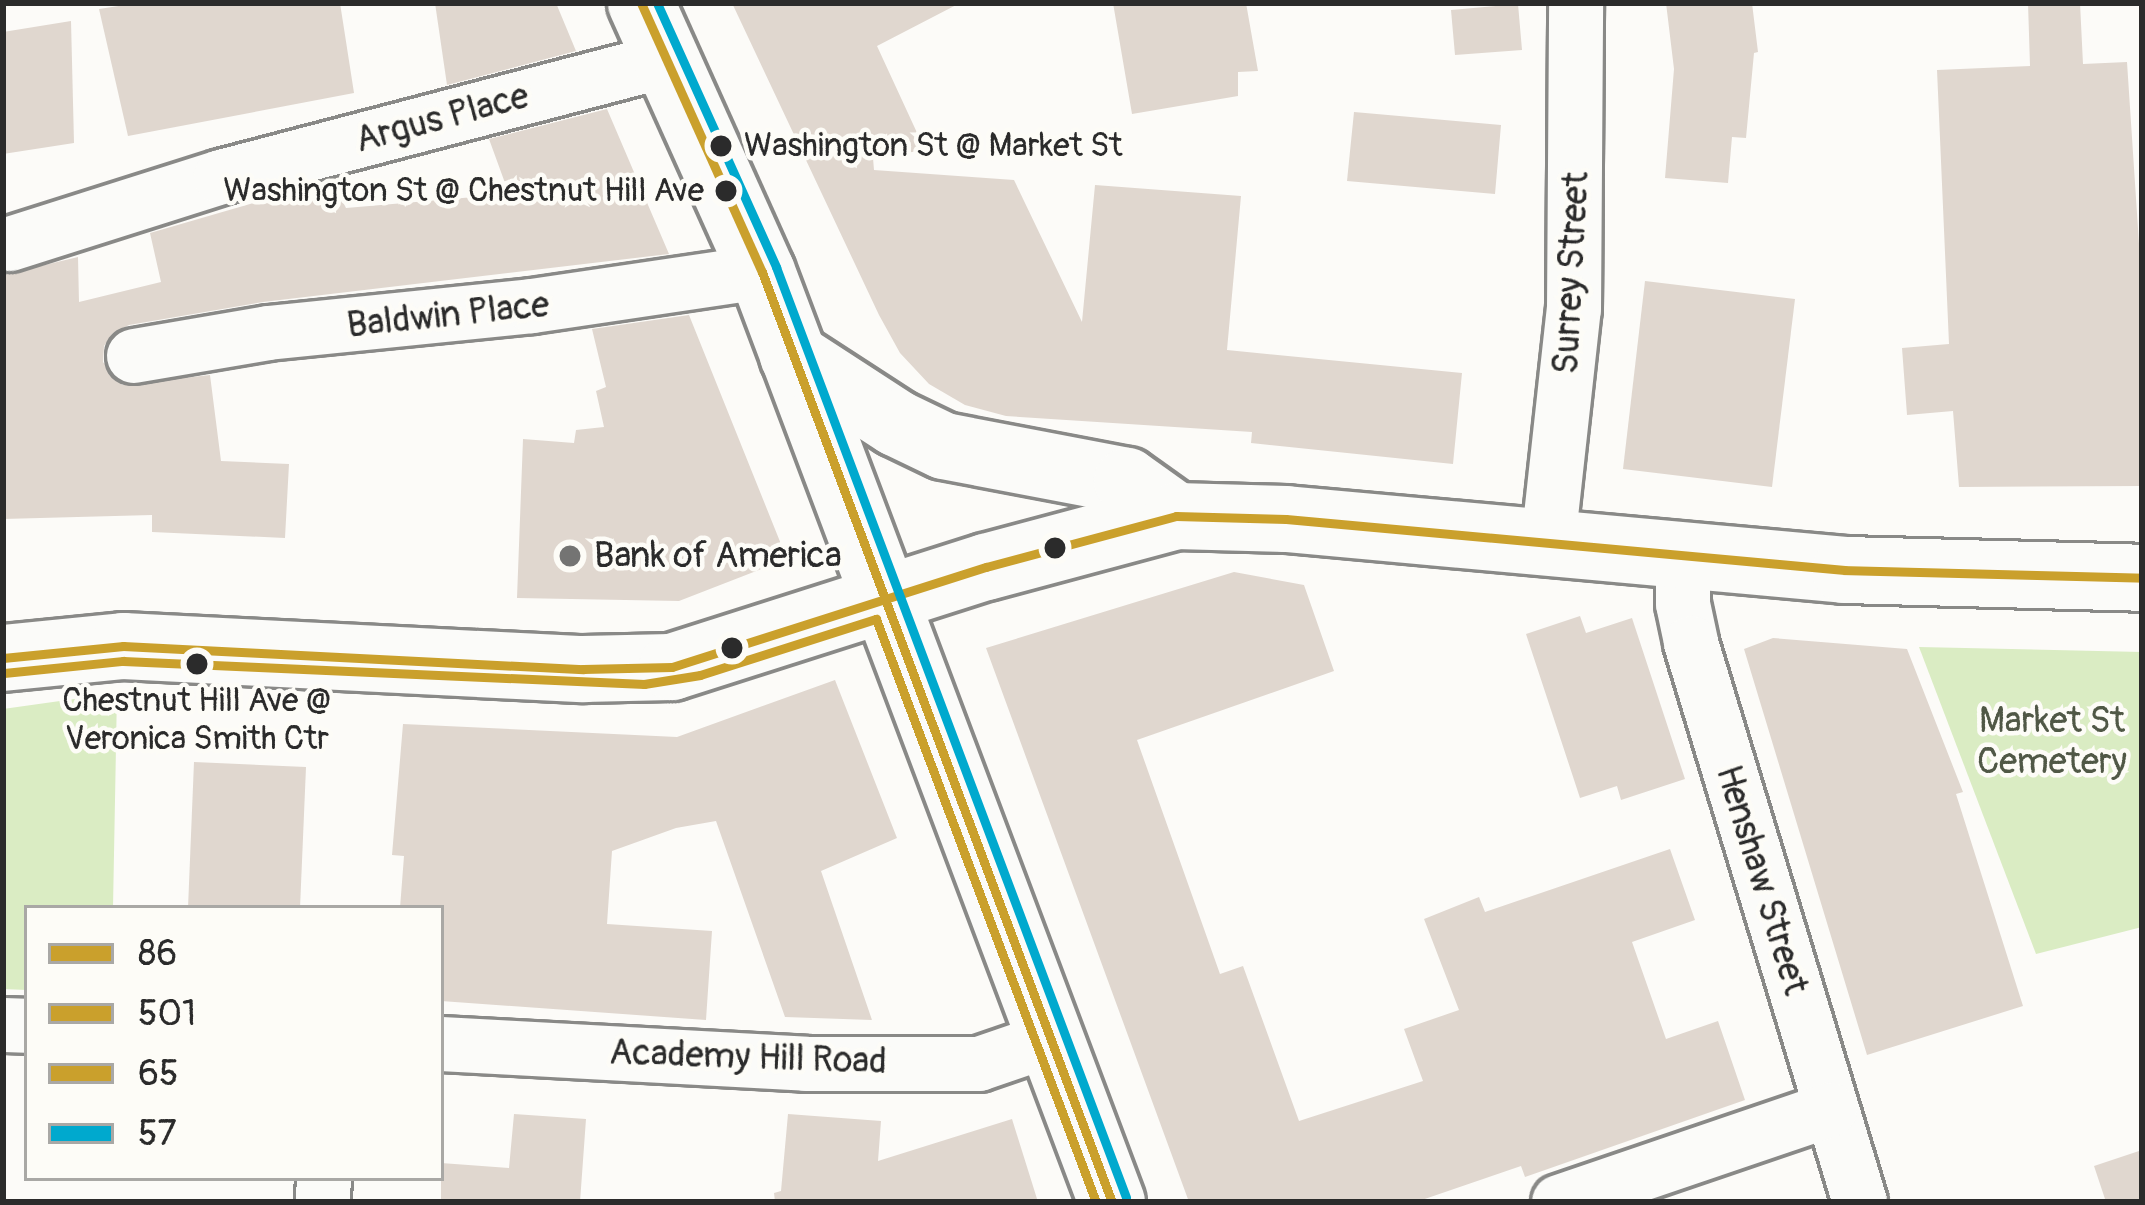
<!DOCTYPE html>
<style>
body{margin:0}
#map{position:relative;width:2145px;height:1205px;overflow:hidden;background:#fcfbf8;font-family:Pangolin,sans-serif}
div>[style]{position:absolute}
.green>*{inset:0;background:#daecc3}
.building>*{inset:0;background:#e0d7cf}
.roads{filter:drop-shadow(3px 0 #898987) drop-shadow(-3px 0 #898987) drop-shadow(0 3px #898987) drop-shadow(0 -3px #898987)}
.minor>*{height:54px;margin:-27px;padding:0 27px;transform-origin:27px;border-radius:27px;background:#fbfbf9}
.major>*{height:66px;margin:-33px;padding:0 33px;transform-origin:33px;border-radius:33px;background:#fbfbf9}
.bus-1>*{height:9px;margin:-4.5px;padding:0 4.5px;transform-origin:4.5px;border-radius:4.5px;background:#caa02c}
.bus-2>*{height:9px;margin:-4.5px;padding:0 4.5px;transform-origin:4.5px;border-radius:4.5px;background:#caa02c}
.bus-3>*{height:9px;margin:-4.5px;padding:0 4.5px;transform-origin:4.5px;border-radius:4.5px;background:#caa02c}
.bus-4>*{height:9px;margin:-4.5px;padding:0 4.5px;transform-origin:4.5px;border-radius:4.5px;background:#00a9ce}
.dots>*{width:33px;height:33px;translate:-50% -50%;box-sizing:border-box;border:6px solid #fdfcf7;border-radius:50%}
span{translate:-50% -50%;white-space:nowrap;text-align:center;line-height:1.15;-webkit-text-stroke:9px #fdfcf7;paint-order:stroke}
.bus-label{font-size:33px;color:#2b2b2b}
.left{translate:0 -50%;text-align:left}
.right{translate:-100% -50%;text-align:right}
.street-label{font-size:36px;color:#2b2b2b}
.poi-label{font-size:36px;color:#2b2b2b}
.park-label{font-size:36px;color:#505846}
.frame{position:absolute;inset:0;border:6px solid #2b2b2b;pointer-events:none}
.legend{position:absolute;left:24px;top:905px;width:420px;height:276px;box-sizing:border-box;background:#fdfcf7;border:3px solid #a9a8a5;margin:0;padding:15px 21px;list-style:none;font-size:36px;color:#2b2b2b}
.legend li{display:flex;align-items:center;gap:24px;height:60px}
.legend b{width:60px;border:3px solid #a9a8a5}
</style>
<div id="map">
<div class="green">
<i style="clip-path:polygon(1919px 647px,2142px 652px,2142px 927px,2036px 954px)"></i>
<i style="clip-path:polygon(117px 693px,113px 908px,27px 908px,27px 990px,3px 989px,3px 709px)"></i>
</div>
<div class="building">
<i style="clip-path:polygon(138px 3px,340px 3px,354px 93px,128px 136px,99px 9px)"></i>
<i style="clip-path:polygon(435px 3px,556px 3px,576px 51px,447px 85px)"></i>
<i style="clip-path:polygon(732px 3px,960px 3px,877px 46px,925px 150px,873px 158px,874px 170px,1014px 180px,1082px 322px,1095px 185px,1241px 196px,1227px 350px,1462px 373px,1453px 464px,1251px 443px,1252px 432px,1006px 416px,965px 405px,929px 384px,900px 353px,879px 315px)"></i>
<i style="clip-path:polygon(1113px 3px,1246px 3px,1258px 71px,1238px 72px,1238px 96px,1132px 114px)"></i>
<i style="clip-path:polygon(1666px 3px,1752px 3px,1758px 52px,1754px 53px,1746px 138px,1732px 137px,1728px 183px,1665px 178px,1674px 69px)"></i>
<i style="clip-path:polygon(2028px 3px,2080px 3px,2083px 64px,2127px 62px,2142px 289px,2142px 486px,1959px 487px,1953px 411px,1907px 415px,1902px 348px,1949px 344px,1937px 70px,2030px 66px)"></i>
<i style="clip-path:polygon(1518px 4px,1522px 50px,1455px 55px,1451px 10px)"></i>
<i style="clip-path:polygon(71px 21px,74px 143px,3px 154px,3px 32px)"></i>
<i style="clip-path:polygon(607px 109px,669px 254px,263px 302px,129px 325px,113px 333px,104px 346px,103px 362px,122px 385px,210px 375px,221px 461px,289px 464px,285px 538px,152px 532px,152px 515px,3px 519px,3px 275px,78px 257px,79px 302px,161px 282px,150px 233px,332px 180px,346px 208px,509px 194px,489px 139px)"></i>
<i style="clip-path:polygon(1354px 112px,1501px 125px,1495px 194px,1347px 181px)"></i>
<i style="clip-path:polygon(1645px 281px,1795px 299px,1772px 487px,1623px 469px)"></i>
<i style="clip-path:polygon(689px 315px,787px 559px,679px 601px,517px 598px,523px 439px,574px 443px,576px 430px,604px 427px,596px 391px,606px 387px,592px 329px)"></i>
<i style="clip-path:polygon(1234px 572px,1304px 585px,1334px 671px,1137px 740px,1220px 974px,1243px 966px,1299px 1121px,1423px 1081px,1404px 1029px,1459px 1010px,1424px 919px,1479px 897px,1485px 912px,1670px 849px,1695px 920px,1632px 942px,1666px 1039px,1718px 1021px,1745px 1100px,1525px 1177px,1521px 1166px,1416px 1202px,1189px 1202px,986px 648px)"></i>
<i style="clip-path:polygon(1580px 616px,1586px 633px,1632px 618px,1685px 779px,1621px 800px,1617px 786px,1580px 798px,1526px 634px)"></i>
<i style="clip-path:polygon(1773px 638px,1907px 649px,1963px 792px,1956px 794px,2023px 1006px,1867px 1055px,1744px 649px)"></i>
<i style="clip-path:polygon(835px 680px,897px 838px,821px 871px,872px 1020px,785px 1017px,716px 821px,676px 828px,612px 851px,607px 924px,712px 931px,706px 1020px,441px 1001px,441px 908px,400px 908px,404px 856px,392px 855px,403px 724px,677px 737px)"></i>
<i style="clip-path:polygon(194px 762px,306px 767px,300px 908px,188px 908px)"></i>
<i style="clip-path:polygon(514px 1114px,586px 1119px,580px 1202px,441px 1202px,441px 1163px,509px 1168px)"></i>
<i style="clip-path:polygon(788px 1114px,881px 1121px,878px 1161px,1012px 1119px,1038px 1202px,775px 1202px,774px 1193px,781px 1191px)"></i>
<i style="clip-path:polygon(2142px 1150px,2142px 1202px,2106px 1202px,2094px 1166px)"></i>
</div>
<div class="roads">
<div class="minor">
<i style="left:10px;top:244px;width:221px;rotate:-17.6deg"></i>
<i style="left:221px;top:177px;width:462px;rotate:-14.7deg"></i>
<i style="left:134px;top:356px;width:136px;rotate:-9.7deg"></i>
<i style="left:268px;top:333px;width:265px;rotate:-5.8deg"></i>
<i style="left:532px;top:306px;width:232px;rotate:-8.4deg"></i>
<i style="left:1548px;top:543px;width:235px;rotate:-83.7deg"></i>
<i style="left:1574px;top:309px;width:306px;rotate:-89.6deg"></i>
<i style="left:1683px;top:554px;width:50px;rotate:90deg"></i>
<i style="left:1683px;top:604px;width:40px;rotate:78deg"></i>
<i style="left:1691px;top:643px;width:584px;rotate:73.18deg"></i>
<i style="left:3px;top:1025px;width:24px;rotate:2deg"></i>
<i style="left:441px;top:1044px;width:366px;rotate:3.1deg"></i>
<i style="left:806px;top:1064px;width:173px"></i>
<i style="left:979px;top:1064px;width:77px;rotate:-18.9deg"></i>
<i style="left:323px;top:1202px;width:24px;rotate:-88deg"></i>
<i style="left:1559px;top:1202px;width:286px;rotate:-18.8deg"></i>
</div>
<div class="major">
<i style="left:641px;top:3px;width:295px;rotate:65.8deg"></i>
<i style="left:762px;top:272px;width:994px;rotate:69.38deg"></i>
<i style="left:793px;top:356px;width:123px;rotate:33deg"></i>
<i style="left:896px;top:423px;width:53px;rotate:25.6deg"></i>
<i style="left:944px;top:446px;width:186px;rotate:10.8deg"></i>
<i style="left:1127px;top:481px;width:60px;rotate:35.5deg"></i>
<i style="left:3px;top:658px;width:121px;rotate:-5.7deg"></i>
<i style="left:123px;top:646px;width:461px;rotate:2.9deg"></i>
<i style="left:583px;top:669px;width:89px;rotate:-1.3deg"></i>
<i style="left:672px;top:667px;width:330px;rotate:-17.7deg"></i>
<i style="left:986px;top:567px;width:197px;rotate:-15deg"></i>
<i style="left:1176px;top:516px;width:110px;rotate:1.6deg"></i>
<i style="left:1286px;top:519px;width:561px;rotate:5.21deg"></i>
<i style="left:1845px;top:570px;width:297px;rotate:1.5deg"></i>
</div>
</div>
<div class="bus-1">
<i style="left:3px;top:658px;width:121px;rotate:-5.7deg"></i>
<i style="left:123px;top:646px;width:461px;rotate:2.9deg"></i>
<i style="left:583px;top:669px;width:89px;rotate:-1.3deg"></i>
<i style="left:672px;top:667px;width:330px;rotate:-17.7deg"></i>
<i style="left:986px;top:567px;width:197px;rotate:-15deg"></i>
<i style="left:1176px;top:516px;width:110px;rotate:1.6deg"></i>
<i style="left:1286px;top:519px;width:561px;rotate:5.21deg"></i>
<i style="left:1845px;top:570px;width:297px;rotate:1.5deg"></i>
</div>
<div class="bus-2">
<i style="left:641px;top:3px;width:295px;rotate:65.8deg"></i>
<i style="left:762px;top:272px;width:994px;rotate:69.38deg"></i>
</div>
<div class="bus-3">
<i style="left:4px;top:673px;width:120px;rotate:-5.8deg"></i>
<i style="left:123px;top:661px;width:522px;rotate:2.53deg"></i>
<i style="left:644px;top:684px;width:57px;rotate:-9.1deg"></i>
<i style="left:700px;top:675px;width:185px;rotate:-17.7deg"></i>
<i style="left:876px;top:619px;width:623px;rotate:69.33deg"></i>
</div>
<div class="bus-4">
<i style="left:657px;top:3px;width:290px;rotate:65.7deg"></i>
<i style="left:776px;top:267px;width:994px;rotate:69.38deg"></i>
</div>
<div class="dots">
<i style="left:721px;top:146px;background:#2b2b2b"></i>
<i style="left:726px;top:191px;background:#2b2b2b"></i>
<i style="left:1055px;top:548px;background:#2b2b2b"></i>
<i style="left:570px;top:556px;background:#747473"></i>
<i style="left:732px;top:648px;background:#2b2b2b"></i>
<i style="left:197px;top:664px;background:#2b2b2b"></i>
</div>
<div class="bus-label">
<span class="left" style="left:744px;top:146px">Washington St @ Market St</span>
<span class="right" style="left:704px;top:191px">Washington St @ Chestnut Hill Ave</span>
<span style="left:197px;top:720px">Chestnut Hill Ave @<br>Veronica Smith Ctr</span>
</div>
<div class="street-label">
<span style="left:442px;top:118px;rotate:-15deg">Argus Place</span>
<span style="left:1571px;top:273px;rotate:-87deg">Surrey Street</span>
<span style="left:448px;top:315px;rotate:-6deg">Baldwin Place</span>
<span style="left:1762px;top:880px;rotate:73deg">Henshaw Street</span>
<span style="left:748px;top:1057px;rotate:2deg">Academy Hill Road</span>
</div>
<div class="poi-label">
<span class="left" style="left:594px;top:556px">Bank of America</span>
</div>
<div class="park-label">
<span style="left:2052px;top:741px">Market St<br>Cemetery</span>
</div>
<div class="frame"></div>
<ul class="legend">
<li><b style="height:15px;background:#caa02c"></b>86</li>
<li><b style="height:15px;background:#caa02c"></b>501</li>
<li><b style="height:15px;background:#caa02c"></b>65</li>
<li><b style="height:15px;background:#00a9ce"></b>57</li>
</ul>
</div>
